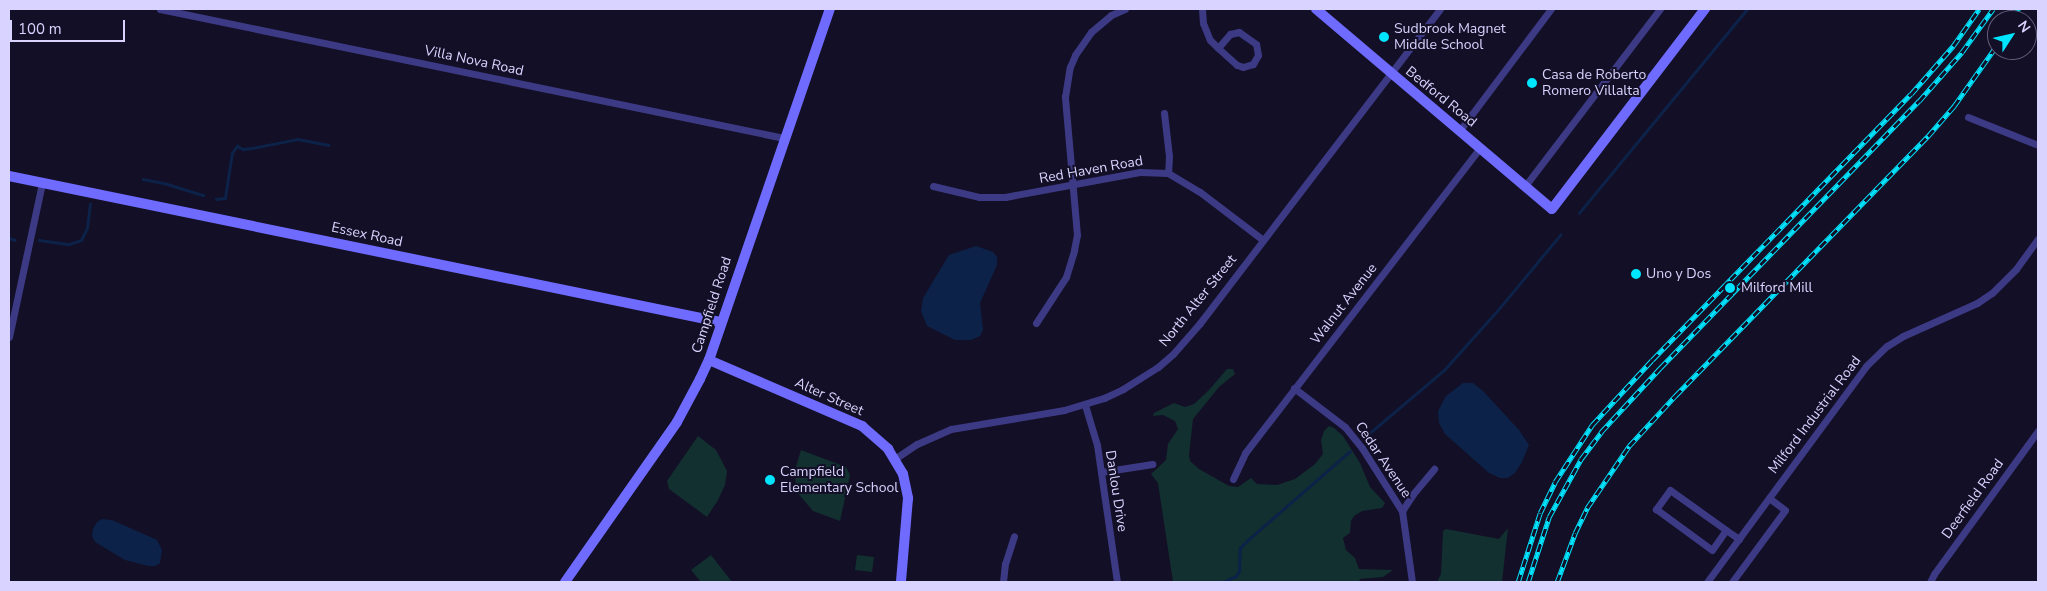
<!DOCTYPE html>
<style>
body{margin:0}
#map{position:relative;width:2047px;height:591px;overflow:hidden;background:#130f26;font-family:"Nunito Sans",sans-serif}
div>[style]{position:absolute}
.green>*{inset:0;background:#12302f}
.water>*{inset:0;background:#0c2248}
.stream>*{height:2.5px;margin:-1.25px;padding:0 1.25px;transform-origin:1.25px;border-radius:1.25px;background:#0c2248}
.street>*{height:7px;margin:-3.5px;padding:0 3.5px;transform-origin:3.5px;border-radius:3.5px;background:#3d3a85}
.secondary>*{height:10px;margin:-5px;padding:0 5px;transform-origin:5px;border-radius:5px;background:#6f6bff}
.rail>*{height:4.5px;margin-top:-2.25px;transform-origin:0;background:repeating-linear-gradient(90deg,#130f26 0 8px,#00e5ff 0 16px);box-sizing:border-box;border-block:1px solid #00e5ff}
.dots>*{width:14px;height:14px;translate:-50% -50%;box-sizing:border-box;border:2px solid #130f26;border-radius:50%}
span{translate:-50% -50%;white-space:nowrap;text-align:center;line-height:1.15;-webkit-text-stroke:4px #130f26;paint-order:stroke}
.poi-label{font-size:14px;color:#d9d4ff}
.left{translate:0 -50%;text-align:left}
.street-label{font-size:14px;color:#d9d4ff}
.frame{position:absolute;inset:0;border:10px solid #d9d4ff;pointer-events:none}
.north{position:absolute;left:1987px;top:10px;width:50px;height:50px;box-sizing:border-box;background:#130f26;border:1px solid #625e7d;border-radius:50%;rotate:55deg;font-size:14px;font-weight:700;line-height:20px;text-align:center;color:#d9d4ff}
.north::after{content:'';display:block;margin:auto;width:18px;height:22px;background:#00e5ff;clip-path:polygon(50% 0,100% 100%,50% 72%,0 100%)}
.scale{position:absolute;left:10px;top:20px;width:115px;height:22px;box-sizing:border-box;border:2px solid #d9d4ff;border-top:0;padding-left:6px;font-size:15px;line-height:18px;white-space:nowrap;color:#d9d4ff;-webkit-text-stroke:4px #130f26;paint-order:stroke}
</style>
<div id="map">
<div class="green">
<i style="clip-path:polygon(1227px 369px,1233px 369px,1235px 374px,1219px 387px,1193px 419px,1189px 455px,1190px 461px,1199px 469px,1229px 486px,1238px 487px,1251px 478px,1257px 484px,1277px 485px,1295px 479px,1315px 464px,1323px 454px,1321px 440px,1324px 431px,1329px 426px,1334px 428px,1343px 436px,1360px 463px,1370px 487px,1385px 503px,1382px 508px,1362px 511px,1354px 516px,1351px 521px,1350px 533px,1343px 538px,1346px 550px,1355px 558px,1359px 569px,1393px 570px,1383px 577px,1360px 579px,1359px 582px,1173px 582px,1158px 483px,1151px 474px,1166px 460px,1168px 444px,1178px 429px,1175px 421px,1163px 415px,1153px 416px,1154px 413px,1174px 403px,1185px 407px,1194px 404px,1209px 390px)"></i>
<i style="clip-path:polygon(698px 436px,716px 450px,727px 471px,725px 485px,718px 500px,707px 517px,669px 489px,667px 481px)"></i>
<i style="clip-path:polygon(801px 450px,846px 467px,850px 475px,840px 521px,813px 511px,796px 491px,795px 470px)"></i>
<i style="clip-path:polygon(1508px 528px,1502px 582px,1437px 582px,1441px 574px,1443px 531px,1446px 529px,1499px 539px)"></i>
<i style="clip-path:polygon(711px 555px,732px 582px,701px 582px,691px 570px)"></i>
<i style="clip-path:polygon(857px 555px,874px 557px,872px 572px,855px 570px)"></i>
</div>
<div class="water">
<i style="clip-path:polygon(976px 246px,993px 252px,997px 257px,997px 265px,980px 303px,983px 330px,980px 336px,971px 340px,955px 340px,927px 326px,921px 311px,923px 298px,949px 255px)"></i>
<i style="clip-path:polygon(1463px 383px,1473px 383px,1483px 391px,1519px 430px,1529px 445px,1522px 462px,1515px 473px,1508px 478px,1500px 478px,1489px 473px,1445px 434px,1439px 423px,1438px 411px,1446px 396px)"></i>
<i style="clip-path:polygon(102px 519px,112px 520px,157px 540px,162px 550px,160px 563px,155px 566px,148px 566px,125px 560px,95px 542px,92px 536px,93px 529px,97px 522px)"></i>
</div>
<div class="stream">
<i style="left:143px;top:179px;width:21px;rotate:11deg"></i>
<i style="left:164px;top:183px;width:41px;rotate:17.1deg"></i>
<i style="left:216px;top:199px;width:9px;rotate:-6deg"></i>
<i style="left:225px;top:198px;width:46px;rotate:-81.2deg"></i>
<i style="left:232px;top:153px;width:9px;rotate:-54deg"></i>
<i style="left:237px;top:146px;width:7px;rotate:27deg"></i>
<i style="left:243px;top:149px;width:9px;rotate:-6deg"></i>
<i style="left:252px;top:148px;width:47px;rotate:-11.1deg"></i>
<i style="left:298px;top:139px;width:31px;rotate:11deg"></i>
<i style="left:1579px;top:213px;width:264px;rotate:-50.5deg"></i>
<i style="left:9px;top:238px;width:6px;rotate:18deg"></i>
<i style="left:39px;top:240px;width:30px;rotate:8deg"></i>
<i style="left:69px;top:244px;width:13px;rotate:-18deg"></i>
<i style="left:81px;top:240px;width:13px;rotate:-63deg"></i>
<i style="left:87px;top:228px;width:24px;rotate:-83deg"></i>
<i style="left:1365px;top:437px;width:104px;rotate:-40.3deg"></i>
<i style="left:1444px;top:370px;width:79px;rotate:-48.1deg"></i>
<i style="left:1497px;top:311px;width:99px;rotate:-50.3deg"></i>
<i style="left:1223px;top:582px;width:14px;rotate:-25deg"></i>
<i style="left:1236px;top:576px;width:6px;rotate:-59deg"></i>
<i style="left:1239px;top:571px;width:23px;rotate:-88deg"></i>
<i style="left:1240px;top:548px;width:11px;rotate:-45deg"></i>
<i style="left:1248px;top:540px;width:135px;rotate:-41.1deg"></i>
</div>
<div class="street">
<i style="left:160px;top:9px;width:637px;rotate:11.68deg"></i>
<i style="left:1202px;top:9px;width:14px;rotate:86deg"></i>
<i style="left:1203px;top:23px;width:18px;rotate:68deg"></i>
<i style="left:1210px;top:40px;width:11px;rotate:45deg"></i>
<i style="left:1218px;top:48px;width:25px;rotate:42deg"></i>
<i style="left:1237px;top:65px;width:6px;rotate:18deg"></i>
<i style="left:1243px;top:67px;width:10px;rotate:-17deg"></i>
<i style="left:1253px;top:64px;width:10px;rotate:-61deg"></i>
<i style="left:1258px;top:55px;width:11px;rotate:-100deg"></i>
<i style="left:1256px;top:44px;width:21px;rotate:-145deg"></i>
<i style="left:1239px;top:32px;width:9px;rotate:167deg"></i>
<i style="left:1230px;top:34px;width:18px;rotate:131deg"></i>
<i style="left:1164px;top:113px;width:43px;rotate:83.4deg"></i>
<i style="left:1169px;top:156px;width:17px;rotate:93deg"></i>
<i style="left:1968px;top:117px;width:75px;rotate:21.8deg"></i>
<i style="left:1460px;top:130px;width:151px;rotate:-53.1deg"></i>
<i style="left:933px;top:186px;width:47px;rotate:13.4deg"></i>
<i style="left:979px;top:197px;width:26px"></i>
<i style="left:1005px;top:197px;width:137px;rotate:-10.5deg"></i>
<i style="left:1140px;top:172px;width:28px;rotate:2deg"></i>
<i style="left:1168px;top:173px;width:37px;rotate:31deg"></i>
<i style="left:1200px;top:192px;width:79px;rotate:37.3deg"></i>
<i style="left:1525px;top:186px;width:223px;rotate:-52.7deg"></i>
<i style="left:1036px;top:323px;width:55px;rotate:-56.9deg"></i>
<i style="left:1066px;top:277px;width:28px;rotate:-73deg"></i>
<i style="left:1074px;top:250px;width:15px;rotate:-79deg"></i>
<i style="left:1077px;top:235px;width:139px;rotate:-95deg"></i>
<i style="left:1065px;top:97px;width:30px;rotate:-81deg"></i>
<i style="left:1070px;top:67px;width:13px;rotate:-67deg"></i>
<i style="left:1075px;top:55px;width:28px;rotate:-55deg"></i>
<i style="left:1091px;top:32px;width:26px;rotate:-40deg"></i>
<i style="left:1111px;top:15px;width:15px;rotate:-23deg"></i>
<i style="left:9px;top:337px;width:157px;rotate:-77.9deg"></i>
<i style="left:1294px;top:388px;width:64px;rotate:37.4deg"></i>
<i style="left:1345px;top:427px;width:27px;rotate:51deg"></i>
<i style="left:1362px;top:448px;width:75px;rotate:57.6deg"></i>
<i style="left:1085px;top:405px;width:42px;rotate:73.3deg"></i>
<i style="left:1097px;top:445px;width:138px;rotate:81.7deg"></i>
<i style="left:896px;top:458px;width:25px;rotate:-34deg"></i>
<i style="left:917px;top:444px;width:37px;rotate:-24deg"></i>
<i style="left:951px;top:429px;width:115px;rotate:-9.5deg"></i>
<i style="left:1064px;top:410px;width:42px;rotate:-16.7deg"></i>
<i style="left:1104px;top:398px;width:21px;rotate:-25deg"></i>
<i style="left:1123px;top:389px;width:41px;rotate:-32.2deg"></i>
<i style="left:1158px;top:367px;width:20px;rotate:-41deg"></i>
<i style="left:1173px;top:354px;width:41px;rotate:-48.9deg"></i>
<i style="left:1200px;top:323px;width:395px;rotate:-52.6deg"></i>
<i style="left:1101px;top:472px;width:52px;rotate:-8.9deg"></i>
<i style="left:1233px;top:479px;width:29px;rotate:-65deg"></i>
<i style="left:1245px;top:453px;width:386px;rotate:-52.4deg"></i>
<i style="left:1726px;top:530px;width:69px;rotate:-144.5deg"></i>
<i style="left:1670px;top:490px;width:24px;rotate:126deg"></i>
<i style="left:1656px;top:509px;width:69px;rotate:36.2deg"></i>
<i style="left:1712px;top:550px;width:24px;rotate:-55deg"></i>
<i style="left:1726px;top:530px;width:16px;rotate:35deg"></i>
<i style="left:1003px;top:582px;width:18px;rotate:-84deg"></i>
<i style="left:1005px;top:564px;width:29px;rotate:-72deg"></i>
<i style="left:1412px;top:582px;width:72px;rotate:-98deg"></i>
<i style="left:1402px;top:511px;width:20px;rotate:-57deg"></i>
<i style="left:1413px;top:494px;width:33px;rotate:-50deg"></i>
<i style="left:1707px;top:582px;width:268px;rotate:-53.6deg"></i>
<i style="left:1866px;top:366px;width:29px;rotate:-44deg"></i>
<i style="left:1887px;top:346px;width:19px;rotate:-32deg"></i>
<i style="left:1903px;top:336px;width:81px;rotate:-24deg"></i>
<i style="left:1977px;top:303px;width:18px;rotate:-34deg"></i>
<i style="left:1992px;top:293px;width:34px;rotate:-45deg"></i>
<i style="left:2016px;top:269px;width:37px;rotate:-54deg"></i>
<i style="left:1732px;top:582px;width:89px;rotate:-53.6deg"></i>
<i style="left:1785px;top:510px;width:20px;rotate:-143deg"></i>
<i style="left:1930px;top:582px;width:9px;rotate:-63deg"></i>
<i style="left:1934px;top:574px;width:177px;rotate:-54deg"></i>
</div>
<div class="secondary">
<i style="left:1316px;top:9px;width:309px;rotate:40.3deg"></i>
<i style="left:1552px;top:209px;width:252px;rotate:-52.6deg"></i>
<i style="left:9px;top:176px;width:726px;rotate:11.6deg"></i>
<i style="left:709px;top:360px;width:167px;rotate:23.3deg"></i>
<i style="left:862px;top:426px;width:35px;rotate:41deg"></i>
<i style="left:888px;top:449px;width:29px;rotate:59deg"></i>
<i style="left:903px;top:474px;width:25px;rotate:78deg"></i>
<i style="left:908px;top:498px;width:84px;rotate:94.8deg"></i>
<i style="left:565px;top:582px;width:195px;rotate:-55deg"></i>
<i style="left:677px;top:422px;width:49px;rotate:-61.9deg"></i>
<i style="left:700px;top:379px;width:21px;rotate:-65deg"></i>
<i style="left:709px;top:360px;width:371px;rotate:-71deg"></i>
</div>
<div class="rail">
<i style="left:2012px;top:20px;width:13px;rotate:-61deg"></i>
<i style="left:1518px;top:582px;width:72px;rotate:-72.3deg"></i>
<i style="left:1540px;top:513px;width:34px;rotate:-64deg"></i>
<i style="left:1555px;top:482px;width:68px;rotate:-57deg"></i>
<i style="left:1592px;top:425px;width:88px;rotate:-47.3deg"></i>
<i style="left:1652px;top:360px;width:371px;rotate:-45.8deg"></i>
<i style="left:1911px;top:94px;width:64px;rotate:-48.8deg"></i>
<i style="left:1953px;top:46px;width:45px;rotate:-54.9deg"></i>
<i style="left:1528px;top:582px;width:68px;rotate:-72.1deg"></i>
<i style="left:1549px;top:517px;width:66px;rotate:-61.1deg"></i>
<i style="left:1581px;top:459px;width:34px;rotate:-53deg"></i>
<i style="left:1601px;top:432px;width:87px;rotate:-47.3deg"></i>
<i style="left:1660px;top:368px;width:372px;rotate:-45.9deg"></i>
<i style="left:1919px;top:101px;width:65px;rotate:-48.7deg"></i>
<i style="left:1962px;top:52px;width:53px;rotate:-54.2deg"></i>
<i style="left:1557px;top:582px;width:52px;rotate:-69.8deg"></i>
<i style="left:1575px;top:533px;width:28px;rotate:-64deg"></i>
<i style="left:1587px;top:508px;width:75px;rotate:-55.9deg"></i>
<i style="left:1629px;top:446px;width:68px;rotate:-47.4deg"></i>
<i style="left:1675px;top:396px;width:363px;rotate:-45.8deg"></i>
<i style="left:1928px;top:136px;width:40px;rotate:-49deg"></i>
<i style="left:1954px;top:106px;width:75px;rotate:-54.8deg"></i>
</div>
<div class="dots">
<i style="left:1384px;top:37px;background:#00e5ff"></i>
<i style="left:1532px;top:83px;background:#00e5ff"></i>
<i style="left:1636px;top:274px;background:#00e5ff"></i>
<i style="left:1730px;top:288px;background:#00e5ff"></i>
<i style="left:770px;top:480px;background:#00e5ff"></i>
</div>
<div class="poi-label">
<span class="left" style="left:1394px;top:37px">Sudbrook Magnet<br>Middle School</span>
<span class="left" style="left:1542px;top:83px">Casa de Roberto<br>Romero Villalta</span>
<span class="left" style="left:1646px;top:274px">Uno y Dos</span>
<span class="left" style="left:1741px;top:288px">Milford Mill</span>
<span class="left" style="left:780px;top:480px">Campfield<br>Elementary School</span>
</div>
<div class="street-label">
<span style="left:474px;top:61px;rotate:12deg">Villa Nova Road</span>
<span style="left:1441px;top:97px;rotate:39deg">Bedford Road</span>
<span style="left:1091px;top:170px;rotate:-10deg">Red Haven Road</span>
<span style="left:367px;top:235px;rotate:12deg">Essex Road</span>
<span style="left:1198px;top:301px;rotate:-51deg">North Alter Street</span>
<span style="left:1344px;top:304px;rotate:-52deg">Walnut Avenue</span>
<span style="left:712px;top:305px;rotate:-72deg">Campfield Road</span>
<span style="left:829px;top:397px;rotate:24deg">Alter Street</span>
<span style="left:1815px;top:415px;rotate:-53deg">Milford Industrial Road</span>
<span style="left:1383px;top:460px;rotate:56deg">Cedar Avenue</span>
<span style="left:1116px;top:491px;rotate:81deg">Danlou Drive</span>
<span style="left:1973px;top:499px;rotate:-54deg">Deerfield Road</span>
</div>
<div class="frame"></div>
<div class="north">N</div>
<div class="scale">100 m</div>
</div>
